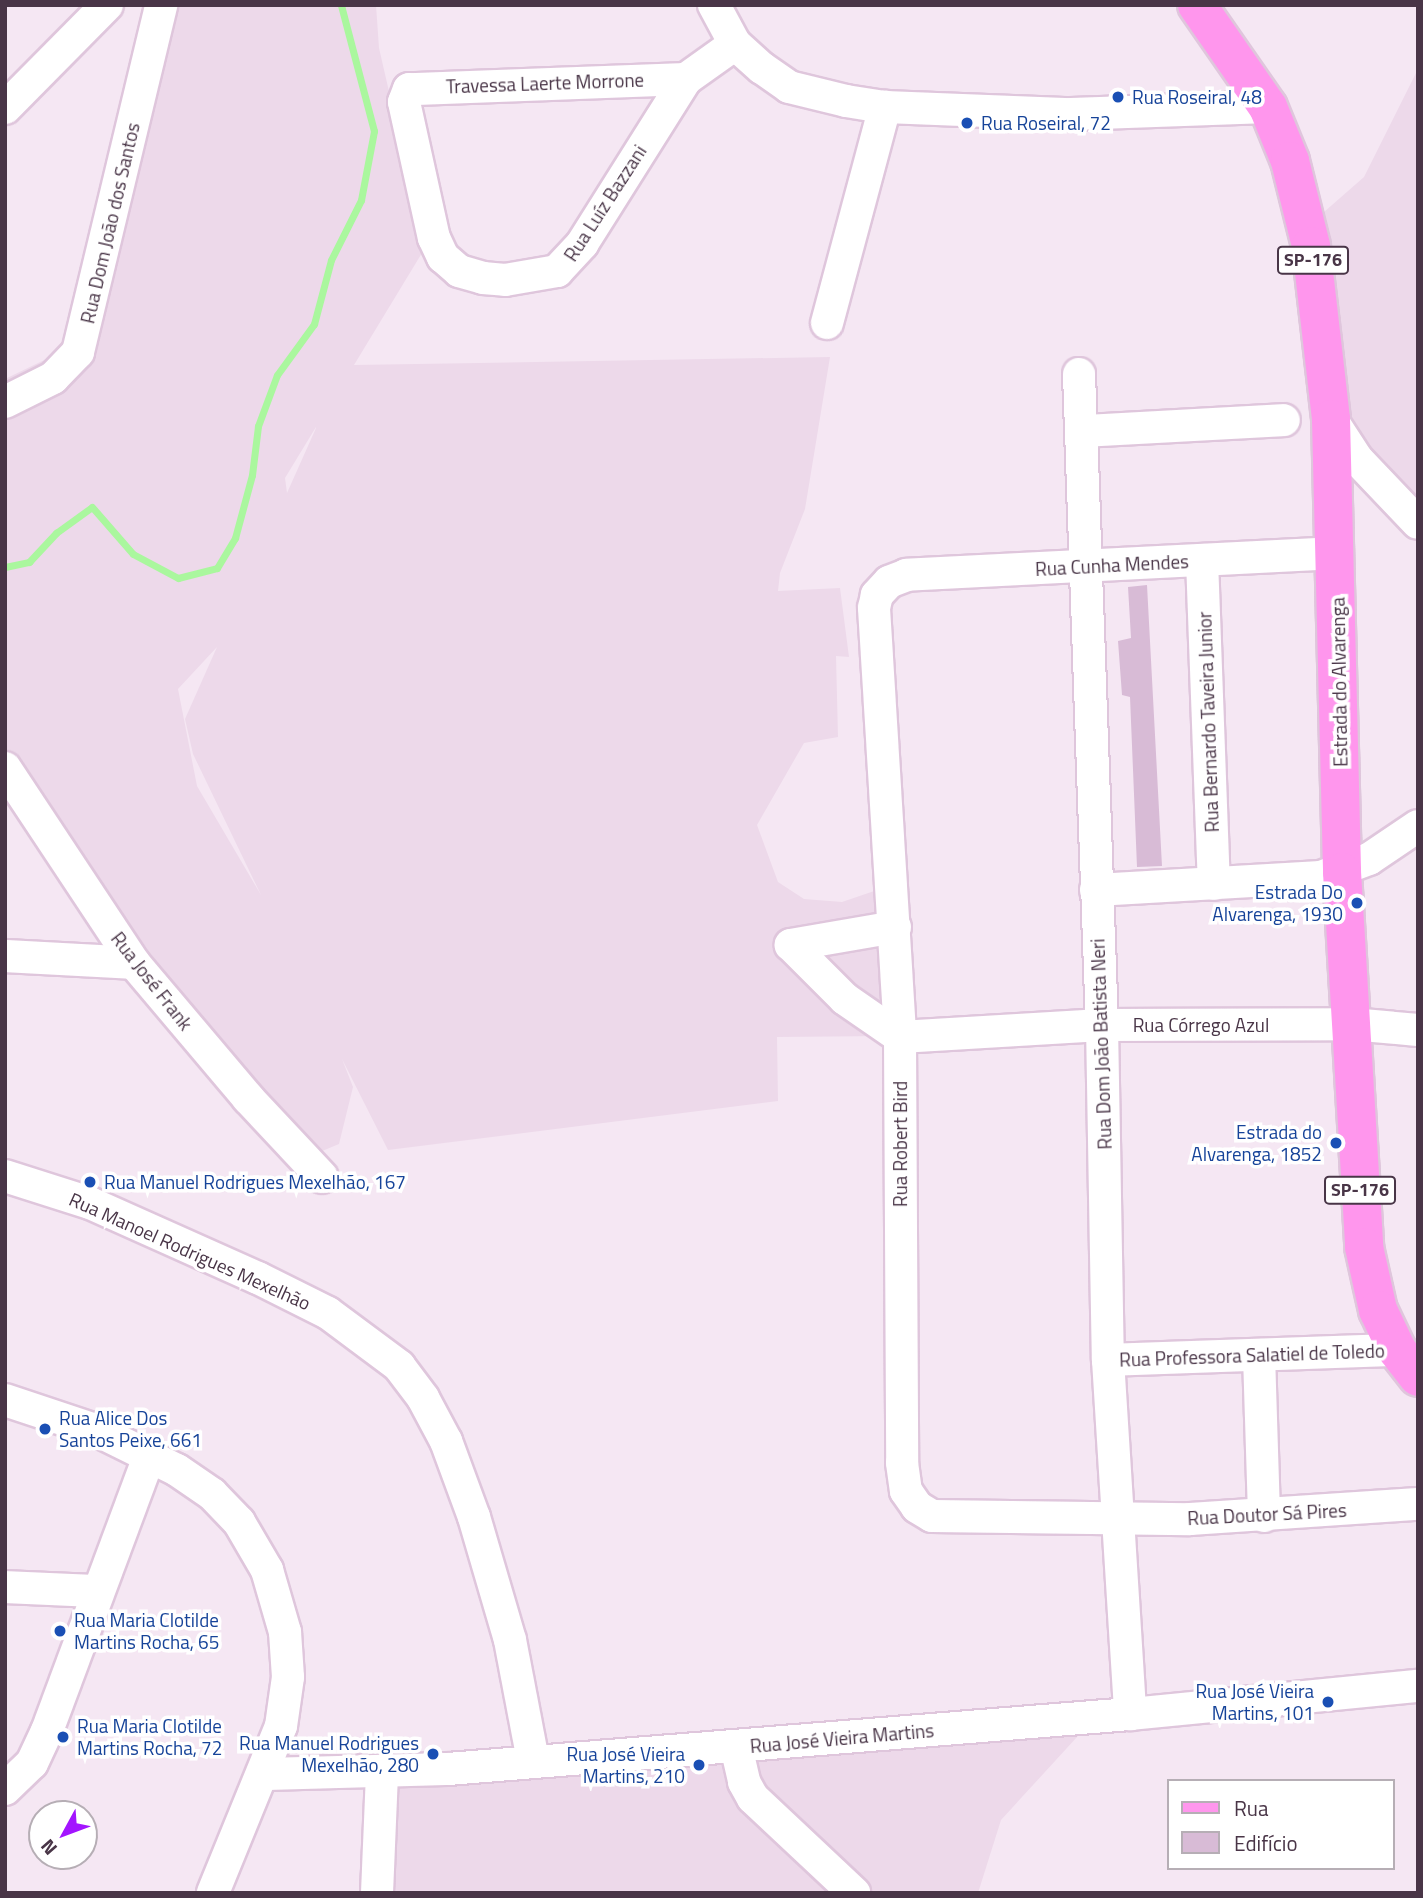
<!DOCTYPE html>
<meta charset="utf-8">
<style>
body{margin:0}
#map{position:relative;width:1423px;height:1898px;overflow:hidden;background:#f5e7f3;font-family:"Titillium Web",sans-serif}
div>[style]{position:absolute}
.residential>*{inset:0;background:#edd9ea}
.stream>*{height:7px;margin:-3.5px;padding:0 3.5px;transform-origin:3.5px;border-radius:3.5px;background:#aaf79e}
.building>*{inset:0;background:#d8bbd6}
.roads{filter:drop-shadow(2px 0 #dfc6dc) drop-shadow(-2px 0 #dfc6dc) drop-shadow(0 2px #dfc6dc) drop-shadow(0 -2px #dfc6dc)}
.minor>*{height:32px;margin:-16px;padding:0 16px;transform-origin:16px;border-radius:16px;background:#fff}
.major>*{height:38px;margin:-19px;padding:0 19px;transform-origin:19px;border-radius:19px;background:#ff96ed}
.dots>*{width:19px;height:19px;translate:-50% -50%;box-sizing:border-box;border:4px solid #fff;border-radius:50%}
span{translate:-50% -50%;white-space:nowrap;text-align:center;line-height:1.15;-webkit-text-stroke:7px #fff;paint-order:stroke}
.shield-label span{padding:2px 5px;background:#fff;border:2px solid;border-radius:5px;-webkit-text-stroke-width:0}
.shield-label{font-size:18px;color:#493547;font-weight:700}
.street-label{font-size:19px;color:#493547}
.transit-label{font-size:19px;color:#164399}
.left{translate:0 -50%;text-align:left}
.right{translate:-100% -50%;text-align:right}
.frame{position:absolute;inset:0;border:7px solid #493547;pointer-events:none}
.legend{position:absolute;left:1167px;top:1779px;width:228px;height:91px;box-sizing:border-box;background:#fff;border:2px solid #b6aeb5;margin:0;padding:9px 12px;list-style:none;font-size:21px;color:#493547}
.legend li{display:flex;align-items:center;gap:14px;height:35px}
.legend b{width:35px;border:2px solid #b6aeb5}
.north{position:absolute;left:28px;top:1800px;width:70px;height:70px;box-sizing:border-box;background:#fff;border:2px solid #b6aeb5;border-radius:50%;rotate:229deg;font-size:19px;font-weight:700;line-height:28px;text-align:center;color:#493547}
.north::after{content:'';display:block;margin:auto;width:24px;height:32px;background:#a314ff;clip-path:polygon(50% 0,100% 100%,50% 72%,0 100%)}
</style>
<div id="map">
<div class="residential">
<i style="clip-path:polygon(evenodd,144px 5px,376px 5px,379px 48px,425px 248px,354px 365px,830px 357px,805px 509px,780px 573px,778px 591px,840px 588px,849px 657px,836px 656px,838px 737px,804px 743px,757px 825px,778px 882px,804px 899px,842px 902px,883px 888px,886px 1036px,777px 1037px,778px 1101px,388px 1150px,342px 1059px,353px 1087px,339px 1144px,315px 1154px,253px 1094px,5px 754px,5px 379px,65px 350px,144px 5px,316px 427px,316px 428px,287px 493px,285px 478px,316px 427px,144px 5px,217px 647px,185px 719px,193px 754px,261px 895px,197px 786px,178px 689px,217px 647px)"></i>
<i style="clip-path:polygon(1418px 69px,1418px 514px,1342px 429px,1292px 240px,1364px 177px)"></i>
<i style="clip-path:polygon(1110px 1701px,1001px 1820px,978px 1893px,364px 1893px,364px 1760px)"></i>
</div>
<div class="stream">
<i style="left:5px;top:567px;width:25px;rotate:-12deg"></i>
<i style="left:29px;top:562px;width:40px;rotate:-47deg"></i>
<i style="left:56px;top:533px;width:44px;rotate:-35.8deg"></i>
<i style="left:92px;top:507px;width:62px;rotate:48.9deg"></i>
<i style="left:133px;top:554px;width:51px;rotate:28.1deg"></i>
<i style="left:178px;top:578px;width:40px;rotate:-14.4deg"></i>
<i style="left:217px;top:568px;width:35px;rotate:-59deg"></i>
<i style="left:235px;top:538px;width:65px;rotate:-74.9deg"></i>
<i style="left:252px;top:475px;width:49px;rotate:-83deg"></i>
<i style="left:258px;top:426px;width:54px;rotate:-69.6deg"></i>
<i style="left:277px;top:375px;width:63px;rotate:-54deg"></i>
<i style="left:314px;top:324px;width:66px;rotate:-75.1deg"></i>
<i style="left:331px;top:260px;width:67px;rotate:-63.4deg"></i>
<i style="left:361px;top:200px;width:70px;rotate:-79.3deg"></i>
<i style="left:374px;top:131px;width:130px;rotate:-104.7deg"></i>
</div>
<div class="building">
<i style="clip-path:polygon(1147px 585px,1162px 866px,1137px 867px,1130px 697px,1122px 695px,1118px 641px,1131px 638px,1128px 587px)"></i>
</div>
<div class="roads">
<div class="minor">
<i style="left:714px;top:5px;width:44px;rotate:61.7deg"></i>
<i style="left:735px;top:44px;width:36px;rotate:42deg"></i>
<i style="left:762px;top:68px;width:33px;rotate:35deg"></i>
<i style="left:789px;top:87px;width:59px;rotate:13.8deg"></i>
<i style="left:846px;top:101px;width:39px;rotate:9deg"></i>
<i style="left:885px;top:107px;width:186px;rotate:2.2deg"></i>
<i style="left:1071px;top:114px;width:197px;rotate:-2deg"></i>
<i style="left:686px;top:79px;width:277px;rotate:177.9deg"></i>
<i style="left:409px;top:89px;width:14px;rotate:111deg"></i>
<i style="left:404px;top:102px;width:139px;rotate:77.6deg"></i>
<i style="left:434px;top:238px;width:21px;rotate:65deg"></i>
<i style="left:443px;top:257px;width:21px;rotate:41deg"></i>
<i style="left:459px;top:271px;width:25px;rotate:16deg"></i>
<i style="left:483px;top:278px;width:22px;rotate:5deg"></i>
<i style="left:505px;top:280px;width:53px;rotate:-9.8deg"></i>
<i style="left:557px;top:271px;width:37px;rotate:-47deg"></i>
<i style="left:582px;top:244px;width:195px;rotate:-57.8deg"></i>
<i style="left:686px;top:79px;width:60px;rotate:-35.5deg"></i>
<i style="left:5px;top:108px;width:145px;rotate:-45.3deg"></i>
<i style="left:827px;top:323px;width:224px;rotate:-75deg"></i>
<i style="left:1079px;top:374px;width:651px;rotate:87.98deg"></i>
<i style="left:1102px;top:1025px;width:335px;rotate:89deg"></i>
<i style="left:1108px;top:1360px;width:355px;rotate:86.4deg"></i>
<i style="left:5px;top:402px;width:54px;rotate:-26.6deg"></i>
<i style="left:53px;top:378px;width:36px;rotate:-46deg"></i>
<i style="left:78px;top:352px;width:357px;rotate:-76.5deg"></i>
<i style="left:1331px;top:419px;width:48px;rotate:57deg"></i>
<i style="left:1357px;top:459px;width:88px;rotate:46.4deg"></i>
<i style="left:1084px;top:431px;width:200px;rotate:-3.1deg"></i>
<i style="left:1337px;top:553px;width:431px;rotate:177.1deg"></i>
<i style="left:907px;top:575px;width:19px;rotate:159deg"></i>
<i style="left:889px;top:582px;width:18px;rotate:133deg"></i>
<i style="left:877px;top:595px;width:13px;rotate:103deg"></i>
<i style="left:874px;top:608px;width:430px;rotate:86.5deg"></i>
<i style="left:900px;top:1037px;width:426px;rotate:89.7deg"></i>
<i style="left:902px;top:1463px;width:28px;rotate:82deg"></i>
<i style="left:906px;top:1491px;width:19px;rotate:55deg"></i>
<i style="left:917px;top:1507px;width:17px;rotate:31deg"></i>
<i style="left:932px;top:1516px;width:258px;rotate:0.7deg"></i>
<i style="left:1190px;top:1519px;width:228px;rotate:-3.8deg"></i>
<i style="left:1202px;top:560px;width:324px;rotate:87.9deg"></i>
<i style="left:5px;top:768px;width:234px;rotate:56.5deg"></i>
<i style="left:134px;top:963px;width:177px;rotate:49.8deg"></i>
<i style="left:248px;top:1098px;width:108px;rotate:46.9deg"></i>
<i style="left:1096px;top:890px;width:225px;rotate:-3.3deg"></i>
<i style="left:1321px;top:877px;width:51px;rotate:-20.6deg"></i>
<i style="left:1369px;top:859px;width:59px;rotate:-34deg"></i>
<i style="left:895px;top:927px;width:106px;rotate:170.2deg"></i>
<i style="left:791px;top:945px;width:76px;rotate:45deg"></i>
<i style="left:845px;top:999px;width:67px;rotate:34.6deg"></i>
<i style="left:900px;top:1037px;width:202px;rotate:-3.4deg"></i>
<i style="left:1102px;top:1025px;width:249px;rotate:-0.2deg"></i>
<i style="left:1351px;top:1024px;width:67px;rotate:5.1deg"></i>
<i style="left:5px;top:956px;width:129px;rotate:3.1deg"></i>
<i style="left:5px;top:1176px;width:89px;rotate:17.6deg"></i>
<i style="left:90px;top:1203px;width:184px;rotate:24.1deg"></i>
<i style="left:258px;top:1278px;width:78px;rotate:26.6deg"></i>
<i style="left:328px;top:1313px;width:89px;rotate:36.7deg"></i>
<i style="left:399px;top:1366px;width:40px;rotate:53deg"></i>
<i style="left:423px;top:1398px;width:49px;rotate:61.9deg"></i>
<i style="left:446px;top:1441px;width:81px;rotate:69.8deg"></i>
<i style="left:474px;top:1517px;width:128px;rotate:73.7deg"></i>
<i style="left:510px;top:1640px;width:123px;rotate:79.2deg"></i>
<i style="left:1259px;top:1355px;width:161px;rotate:88.2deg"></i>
<i style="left:1108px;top:1360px;width:289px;rotate:-2deg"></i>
<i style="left:5px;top:1400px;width:98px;rotate:18.4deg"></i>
<i style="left:98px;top:1431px;width:88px;rotate:26.3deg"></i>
<i style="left:177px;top:1470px;width:42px;rotate:34.4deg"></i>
<i style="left:212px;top:1494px;width:39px;rotate:46deg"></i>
<i style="left:239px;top:1522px;width:56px;rotate:59.7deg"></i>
<i style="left:267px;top:1570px;width:65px;rotate:73.8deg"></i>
<i style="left:285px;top:1632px;width:45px;rotate:86.2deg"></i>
<i style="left:288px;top:1677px;width:49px;rotate:98.1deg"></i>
<i style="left:281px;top:1726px;width:180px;rotate:112.2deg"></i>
<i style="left:5px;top:1587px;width:91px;rotate:2.5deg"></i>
<i style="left:736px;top:1746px;width:37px;rotate:77deg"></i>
<i style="left:744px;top:1782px;width:18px;rotate:61deg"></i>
<i style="left:753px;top:1798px;width:139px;rotate:43.2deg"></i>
<i style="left:265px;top:1774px;width:183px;rotate:-1.6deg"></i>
<i style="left:448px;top:1769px;width:684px;rotate:-4.61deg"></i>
<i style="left:1130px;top:1714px;width:289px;rotate:-5.6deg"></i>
<i style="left:5px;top:1789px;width:37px;rotate:-44deg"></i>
<i style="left:32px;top:1763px;width:35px;rotate:-65deg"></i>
<i style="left:47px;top:1731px;width:296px;rotate:-69.6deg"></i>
<i style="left:377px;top:1893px;width:120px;rotate:-87.6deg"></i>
</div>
<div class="major">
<i style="left:1197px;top:5px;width:124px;rotate:55.2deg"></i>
<i style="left:1268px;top:107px;width:58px;rotate:67.8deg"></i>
<i style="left:1290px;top:161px;width:88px;rotate:76.1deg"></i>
<i style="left:1311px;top:246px;width:174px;rotate:83.4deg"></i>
<i style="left:1331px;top:419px;width:453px;rotate:88.6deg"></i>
<i style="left:1342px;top:872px;width:376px;rotate:86.6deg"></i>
<i style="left:1364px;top:1247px;width:65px;rotate:77.5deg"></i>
<i style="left:1378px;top:1310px;width:44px;rotate:64.6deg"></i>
<i style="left:1397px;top:1350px;width:34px;rotate:52deg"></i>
</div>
</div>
<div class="dots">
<i style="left:1118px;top:97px;background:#1a4fb4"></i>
<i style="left:967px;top:123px;background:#1a4fb4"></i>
<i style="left:1357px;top:903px;background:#1a4fb4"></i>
<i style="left:1336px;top:1143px;background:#1a4fb4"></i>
<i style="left:90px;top:1182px;background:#1a4fb4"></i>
<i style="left:45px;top:1429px;background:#1a4fb4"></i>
<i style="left:60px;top:1631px;background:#1a4fb4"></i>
<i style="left:1328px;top:1702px;background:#1a4fb4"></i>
<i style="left:63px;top:1737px;background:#1a4fb4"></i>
<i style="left:433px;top:1754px;background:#1a4fb4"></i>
<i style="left:699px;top:1765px;background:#1a4fb4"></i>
</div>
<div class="shield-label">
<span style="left:1313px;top:260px">SP-176</span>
<span style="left:1360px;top:1190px">SP-176</span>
</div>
<div class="street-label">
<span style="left:545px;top:83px;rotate:-2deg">Travessa Laerte Morrone</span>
<span style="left:605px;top:203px;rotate:-57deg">Rua Luíz Bazzani</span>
<span style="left:110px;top:223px;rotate:-77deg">Rua Dom João dos Santos</span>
<span style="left:1112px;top:565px;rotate:-3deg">Rua Cunha Mendes</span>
<span style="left:1339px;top:682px;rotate:-91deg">Estrada do Alvarenga</span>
<span style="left:1208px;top:722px;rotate:-92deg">Rua Bernardo Taveira Junior</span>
<span style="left:152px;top:981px;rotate:52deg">Rua José Frank</span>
<span style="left:1201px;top:1025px">Rua Córrego Azul</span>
<span style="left:1101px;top:1044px;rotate:-92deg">Rua Dom João Batista Neri</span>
<span style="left:900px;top:1144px;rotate:-90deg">Rua Robert Bird</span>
<span style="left:190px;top:1251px;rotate:24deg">Rua Manoel Rodrigues Mexelhão</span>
<span style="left:1252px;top:1355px;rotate:-2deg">Rua Professora Salatiel de Toledo</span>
<span style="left:1267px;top:1514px;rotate:-3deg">Rua Doutor Sá Pires</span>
<span style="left:842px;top:1738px;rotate:-5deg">Rua José Vieira Martins</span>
</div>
<div class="transit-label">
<span class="left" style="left:1132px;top:97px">Rua Roseiral, 48</span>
<span class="left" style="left:981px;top:123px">Rua Roseiral, 72</span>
<span class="right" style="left:1343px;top:903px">Estrada Do<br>Alvarenga, 1930</span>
<span class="right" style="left:1322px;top:1143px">Estrada do<br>Alvarenga, 1852</span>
<span class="left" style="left:104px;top:1182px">Rua Manuel Rodrigues Mexelhão, 167</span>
<span class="left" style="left:59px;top:1429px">Rua Alice Dos<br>Santos Peixe, 661</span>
<span class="left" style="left:74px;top:1631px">Rua Maria Clotilde<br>Martins Rocha, 65</span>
<span class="right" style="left:1314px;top:1702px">Rua José Vieira<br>Martins, 101</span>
<span class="left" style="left:77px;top:1737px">Rua Maria Clotilde<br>Martins Rocha, 72</span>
<span class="right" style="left:419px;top:1754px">Rua Manuel Rodrigues<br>Mexelhão, 280</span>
<span class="right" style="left:685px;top:1765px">Rua José Vieira<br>Martins, 210</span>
</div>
<div class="frame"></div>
<ul class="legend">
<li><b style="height:9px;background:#ff96ed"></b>Rua</li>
<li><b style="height:19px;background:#d8bbd6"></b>Edifício</li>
</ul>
<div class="north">N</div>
</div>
